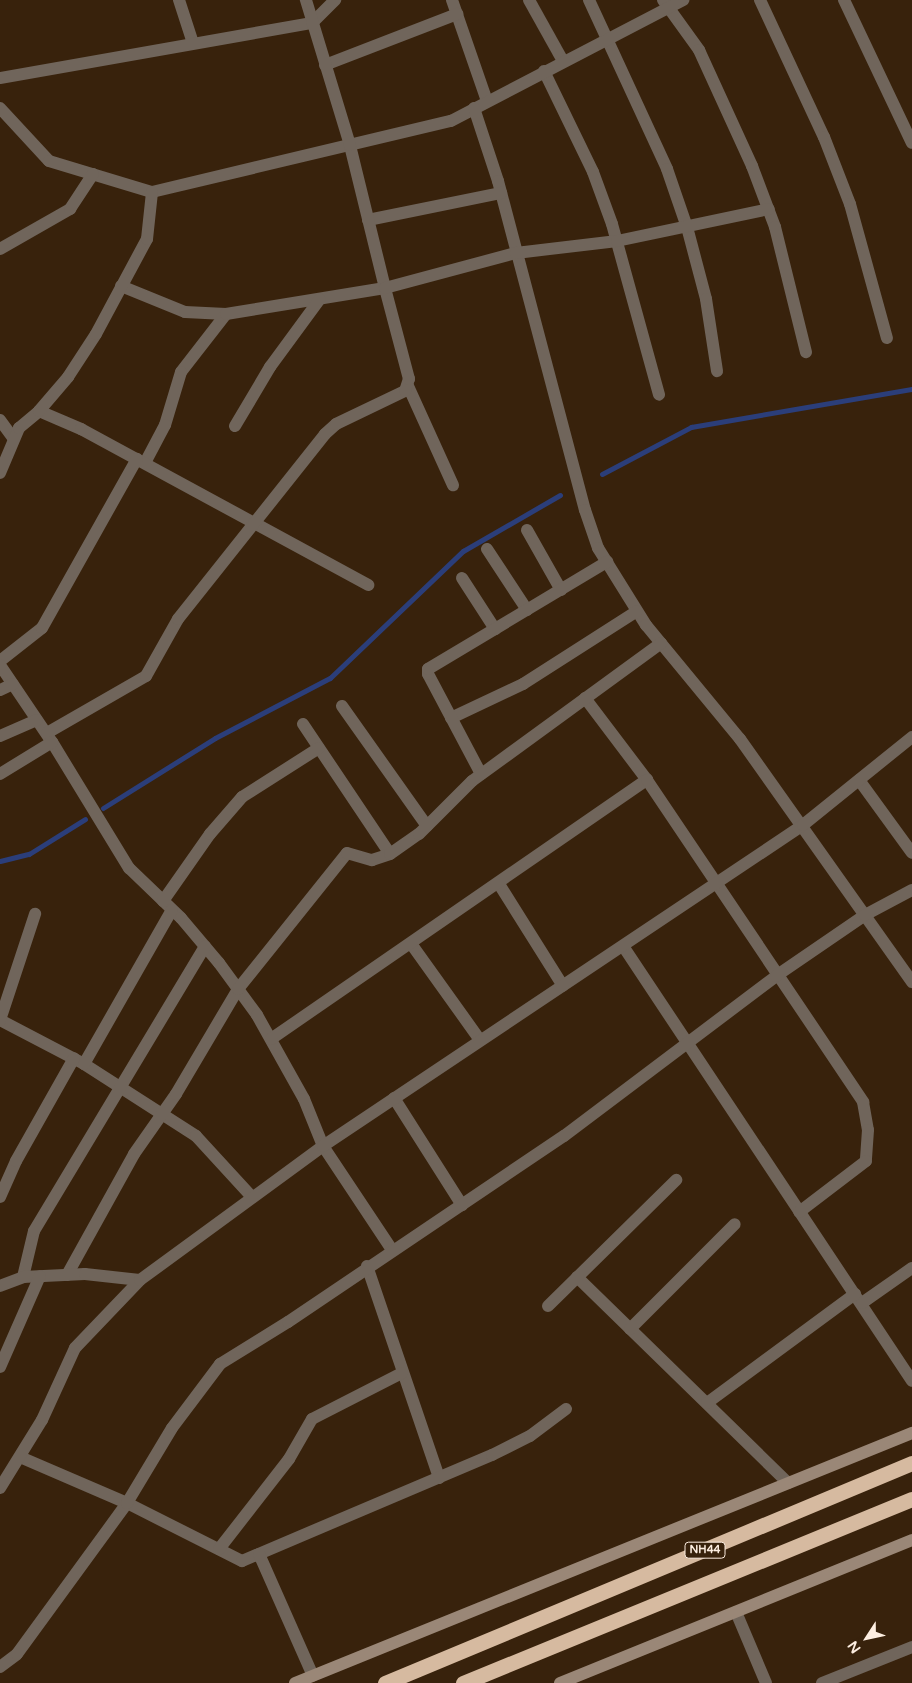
<!DOCTYPE html>
<style>
body{margin:0}
#map{position:relative;width:912px;height:1683px;overflow:hidden;background:#38220c;font-family:"Varela Round",sans-serif}
div>[style]{position:absolute}
.stream>*{height:5px;margin:-2.5px;padding:0 2.5px;transform-origin:2.5px;border-radius:2.5px;background:#2b3e7a}
.street>*{height:12px;margin:-6px;padding:0 6px;transform-origin:6px;border-radius:6px;background:#70655b}
.secondary>*{height:12px;margin:-6px;padding:0 6px;transform-origin:6px;border-radius:6px;background:#9a8777}
.highway>*{height:15px;margin:-7.5px;padding:0 7.5px;transform-origin:7.5px;border-radius:7.5px;background:#d6baa0}
span{translate:-50% -50%;white-space:nowrap;text-align:center;line-height:1.15;-webkit-text-stroke:4px #38220c;paint-order:stroke}
.shield-label span{padding:1px 4px;background:#38220c;border:1px solid;border-radius:4px;-webkit-text-stroke-width:0}
.shield-label{font-size:11px;color:#fdeee1;font-weight:700}
.north{position:absolute;left:842px;top:1613px;width:50px;height:50px;-webkit-text-stroke:4px #38220c;paint-order:stroke;rotate:235deg;font-size:14px;font-weight:700;line-height:20px;text-align:center;color:#fdeee1}
.north::after{content:'';display:block;margin:auto;width:18px;height:22px;background:#fdeee1;clip-path:polygon(50% 0,100% 100%,50% 72%,0 100%)}
</style>
<div id="map">
<div class="stream">
<i style="left:602px;top:474px;width:101px;rotate:-27.8deg"></i>
<i style="left:691px;top:427px;width:224px;rotate:-9.8deg"></i>
<i style="left:103px;top:808px;width:132px;rotate:-32deg"></i>
<i style="left:215px;top:738px;width:130px;rotate:-27.6deg"></i>
<i style="left:330px;top:678px;width:184px;rotate:-43.7deg"></i>
<i style="left:463px;top:551px;width:112px;rotate:-30deg"></i>
<i style="left:0;top:861px;width:30px;rotate:-14deg"></i>
<i style="left:29px;top:854px;width:66px;rotate:-32deg"></i>
</div>
<div class="street">
<i style="left:179px;top:0;width:45px;rotate:72deg"></i>
<i style="left:452px;top:0;width:107px;rotate:70.9deg"></i>
<i style="left:529px;top:0;width:70px;rotate:60.9deg"></i>
<i style="left:589px;top:0;width:186px;rotate:65.2deg"></i>
<i style="left:667px;top:169px;width:61px;rotate:71deg"></i>
<i style="left:687px;top:227px;width:74px;rotate:75.2deg"></i>
<i style="left:706px;top:299px;width:73px;rotate:81.3deg"></i>
<i style="left:663px;top:0;width:62px;rotate:54.2deg"></i>
<i style="left:699px;top:50px;width:128px;rotate:65.4deg"></i>
<i style="left:752px;top:166px;width:65px;rotate:69.3deg"></i>
<i style="left:775px;top:227px;width:129px;rotate:76.1deg"></i>
<i style="left:760px;top:0;width:151px;rotate:65deg"></i>
<i style="left:824px;top:137px;width:72px;rotate:68.8deg"></i>
<i style="left:850px;top:204px;width:139px;rotate:74.6deg"></i>
<i style="left:844px;top:0;width:158px;rotate:64.6deg"></i>
<i style="left:325px;top:65px;width:142px;rotate:-21.1deg"></i>
<i style="left:544px;top:71px;width:112px;rotate:64.1deg"></i>
<i style="left:593px;top:172px;width:55px;rotate:69.9deg"></i>
<i style="left:612px;top:224px;width:177px;rotate:74.6deg"></i>
<i style="left:0;top:78px;width:317px;rotate:-10deg"></i>
<i style="left:312px;top:23px;width:33px;rotate:-45deg"></i>
<i style="left:0;top:108px;width:72px;rotate:47.2deg"></i>
<i style="left:49px;top:161px;width:108px;rotate:16.8deg"></i>
<i style="left:152px;top:192px;width:307px;rotate:-13.4deg"></i>
<i style="left:451px;top:121px;width:262px;rotate:-27.5deg"></i>
<i style="left:474px;top:108px;width:77px;rotate:71.8deg"></i>
<i style="left:498px;top:181px;width:340px;rotate:75.2deg"></i>
<i style="left:585px;top:510px;width:40px;rotate:71.1deg"></i>
<i style="left:598px;top:548px;width:91px;rotate:58.1deg"></i>
<i style="left:646px;top:625px;width:148px;rotate:50.5deg"></i>
<i style="left:740px;top:739px;width:298px;rotate:54.7deg"></i>
<i style="left:368px;top:220px;width:136px;rotate:-11.5deg"></i>
<i style="left:0;top:249px;width:81px;rotate:-29.7deg"></i>
<i style="left:70px;top:209px;width:42px;rotate:-56.7deg"></i>
<i style="left:121px;top:286px;width:69px;rotate:22.1deg"></i>
<i style="left:185px;top:312px;width:41px;rotate:2.8deg"></i>
<i style="left:226px;top:314px;width:73px;rotate:127.8deg"></i>
<i style="left:181px;top:372px;width:55px;rotate:106.8deg"></i>
<i style="left:165px;top:425px;width:43px;rotate:117.8deg"></i>
<i style="left:226px;top:314px;width:161px;rotate:-9.3deg"></i>
<i style="left:385px;top:288px;width:147px;rotate:-103.8deg"></i>
<i style="left:350px;top:145px;width:152px;rotate:-106.9deg"></i>
<i style="left:408px;top:386px;width:109px;rotate:65.6deg"></i>
<i style="left:39px;top:411px;width:46px;rotate:23.2deg"></i>
<i style="left:81px;top:429px;width:327px;rotate:28.5deg"></i>
<i style="left:0;top:420px;width:22px;rotate:54deg"></i>
<i style="left:235px;top:426px;width:69px;rotate:-59.3deg"></i>
<i style="left:270px;top:367px;width:84px;rotate:-53.7deg"></i>
<i style="left:0;top:473px;width:49px;rotate:-67.1deg"></i>
<i style="left:19px;top:428px;width:26px;rotate:-40deg"></i>
<i style="left:39px;top:411px;width:45px;rotate:-49.5deg"></i>
<i style="left:68px;top:377px;width:51px;rotate:-56.9deg"></i>
<i style="left:96px;top:334px;width:108px;rotate:-61.8deg"></i>
<i style="left:147px;top:239px;width:47px;rotate:-83.9deg"></i>
<i style="left:527px;top:530px;width:69px;rotate:60.5deg"></i>
<i style="left:487px;top:549px;width:73px;rotate:56.7deg"></i>
<i style="left:462px;top:578px;width:61px;rotate:57.1deg"></i>
<i style="left:0;top:661px;width:53px;rotate:-38.2deg"></i>
<i style="left:42px;top:628px;width:194px;rotate:-60.7deg"></i>
<i style="left:0;top:665px;width:93px;rotate:56deg"></i>
<i style="left:52px;top:742px;width:148px;rotate:58.6deg"></i>
<i style="left:129px;top:868px;width:72px;rotate:43.9deg"></i>
<i style="left:181px;top:918px;width:59px;rotate:49.8deg"></i>
<i style="left:219px;top:963px;width:64px;rotate:53.8deg"></i>
<i style="left:257px;top:1015px;width:96px;rotate:60.8deg"></i>
<i style="left:304px;top:1099px;width:51px;rotate:68deg"></i>
<i style="left:323px;top:1146px;width:125px;rotate:56.4deg"></i>
<i style="left:0;top:690px;width:14px;rotate:-25deg"></i>
<i style="left:585px;top:698px;width:103px;rotate:52.9deg"></i>
<i style="left:342px;top:706px;width:147px;rotate:54.7deg"></i>
<i style="left:451px;top:718px;width:80px;rotate:-25.3deg"></i>
<i style="left:523px;top:684px;width:135px;rotate:-32.6deg"></i>
<i style="left:303px;top:724px;width:156px;rotate:56.2deg"></i>
<i style="left:47px;top:733px;width:114px;rotate:-29.9deg"></i>
<i style="left:146px;top:676px;width:65px;rotate:-60.7deg"></i>
<i style="left:178px;top:619px;width:236px;rotate:-51.5deg"></i>
<i style="left:325px;top:434px;width:15px;rotate:-42deg"></i>
<i style="left:336px;top:424px;width:76px;rotate:-25.6deg"></i>
<i style="left:405px;top:391px;width:13px;rotate:-72deg"></i>
<i style="left:409px;top:379px;width:94px;rotate:-104.8deg"></i>
<i style="left:385px;top:288px;width:136px;rotate:-15deg"></i>
<i style="left:516px;top:253px;width:102px;rotate:-6.8deg"></i>
<i style="left:617px;top:241px;width:155px;rotate:-11.9deg"></i>
<i style="left:0;top:736px;width:40px;rotate:-23.4deg"></i>
<i style="left:0;top:774px;width:61px;rotate:-31.6deg"></i>
<i style="left:481px;top:774px;width:113px;rotate:-117.9deg"></i>
<i style="left:428px;top:674px;width:5px;rotate:-90deg"></i>
<i style="left:428px;top:669px;width:209px;rotate:-30.9deg"></i>
<i style="left:859px;top:780px;width:90px;rotate:54deg"></i>
<i style="left:499px;top:884px;width:120px;rotate:57.9deg"></i>
<i style="left:163px;top:901px;width:82px;rotate:-55deg"></i>
<i style="left:210px;top:834px;width:49px;rotate:-49.1deg"></i>
<i style="left:242px;top:797px;width:91px;rotate:-32.5deg"></i>
<i style="left:412px;top:945px;width:117px;rotate:54.4deg"></i>
<i style="left:623px;top:946px;width:522px;rotate:56.4deg"></i>
<i style="left:0;top:1020px;width:95px;rotate:27.6deg"></i>
<i style="left:84px;top:1064px;width:133px;rotate:32.7deg"></i>
<i style="left:196px;top:1136px;width:83px;rotate:47.4deg"></i>
<i style="left:0;top:1020px;width:112px;rotate:-71.7deg"></i>
<i style="left:271px;top:1039px;width:457px;rotate:-34.6deg"></i>
<i style="left:647px;top:780px;width:388px;rotate:56.1deg"></i>
<i style="left:863px;top:1102px;width:28px;rotate:80deg"></i>
<i style="left:868px;top:1130px;width:31px;rotate:94deg"></i>
<i style="left:866px;top:1161px;width:84px;rotate:142.7deg"></i>
<i style="left:84px;top:1064px;width:177px;rotate:-60.3deg"></i>
<i style="left:394px;top:1098px;width:127px;rotate:57.6deg"></i>
<i style="left:0;top:1197px;width:39px;rotate:-66deg"></i>
<i style="left:16px;top:1161px;width:118px;rotate:-60.6deg"></i>
<i style="left:367px;top:1266px;width:224px;rotate:71.2deg"></i>
<i style="left:67px;top:1275px;width:138px;rotate:-61deg"></i>
<i style="left:134px;top:1154px;width:73px;rotate:-55deg"></i>
<i style="left:176px;top:1094px;width:122px;rotate:-59.4deg"></i>
<i style="left:238px;top:989px;width:174px;rotate:-51.3deg"></i>
<i style="left:347px;top:853px;width:26px;rotate:16deg"></i>
<i style="left:372px;top:860px;width:19px;rotate:-18deg"></i>
<i style="left:390px;top:854px;width:35px;rotate:-35deg"></i>
<i style="left:419px;top:834px;width:75px;rotate:-45deg"></i>
<i style="left:472px;top:781px;width:234px;rotate:-36.1deg"></i>
<i style="left:23px;top:1277px;width:47px;rotate:-76.6deg"></i>
<i style="left:34px;top:1231px;width:332px;rotate:-59deg"></i>
<i style="left:577px;top:1277px;width:295px;rotate:44.3deg"></i>
<i style="left:0;top:1286px;width:25px;rotate:-21deg"></i>
<i style="left:23px;top:1277px;width:62px;rotate:-2.8deg"></i>
<i style="left:85px;top:1274px;width:55px;rotate:6.2deg"></i>
<i style="left:862px;top:1303px;width:61px;rotate:-35deg"></i>
<i style="left:548px;top:1306px;width:180px;rotate:-44.5deg"></i>
<i style="left:630px;top:1329px;width:148px;rotate:-45deg"></i>
<i style="left:0;top:1367px;width:99px;rotate:-66.3deg"></i>
<i style="left:707px;top:1403px;width:184px;rotate:-36.4deg"></i>
<i style="left:20px;top:1457px;width:116px;rotate:23.3deg"></i>
<i style="left:127px;top:1503px;width:129px;rotate:26.8deg"></i>
<i style="left:242px;top:1561px;width:272px;rotate:-23deg"></i>
<i style="left:492px;top:1455px;width:42px;rotate:-26.6deg"></i>
<i style="left:530px;top:1436px;width:45px;rotate:-36.9deg"></i>
<i style="left:0;top:1488px;width:80px;rotate:-58.3deg"></i>
<i style="left:42px;top:1420px;width:79px;rotate:-65.4deg"></i>
<i style="left:75px;top:1348px;width:94px;rotate:-46.3deg"></i>
<i style="left:140px;top:1280px;width:227px;rotate:-36.2deg"></i>
<i style="left:323px;top:1146px;width:577px;rotate:-33.77deg"></i>
<i style="left:803px;top:825px;width:140px;rotate:-38.9deg"></i>
<i style="left:219px;top:1549px;width:114px;rotate:-52.1deg"></i>
<i style="left:289px;top:1459px;width:46px;rotate:-60.1deg"></i>
<i style="left:312px;top:1419px;width:101px;rotate:-27.1deg"></i>
<i style="left:259px;top:1554px;width:133px;rotate:66.1deg"></i>
<i style="left:736px;top:1612px;width:77px;rotate:67.1deg"></i>
<i style="left:0;top:1667px;width:21px;rotate:-37deg"></i>
<i style="left:17px;top:1654px;width:187px;rotate:-53.9deg"></i>
<i style="left:127px;top:1503px;width:87px;rotate:-59deg"></i>
<i style="left:172px;top:1428px;width:80px;rotate:-53.1deg"></i>
<i style="left:220px;top:1364px;width:80px;rotate:-31.7deg"></i>
<i style="left:288px;top:1322px;width:333px;rotate:-34deg"></i>
<i style="left:564px;top:1136px;width:266px;rotate:-37deg"></i>
<i style="left:776px;top:976px;width:108px;rotate:-34.4deg"></i>
<i style="left:865px;top:915px;width:53px;rotate:-28deg"></i>
<i style="left:822px;top:1683px;width:97px;rotate:-21.8deg"></i>
</div>
<div class="secondary">
<i style="left:295px;top:1683px;width:666px;rotate:-22.06deg"></i>
<i style="left:560px;top:1683px;width:380px;rotate:-22.1deg"></i>
</div>
<div class="highway">
<i style="left:385px;top:1683px;width:571px;rotate:-22.66deg"></i>
<i style="left:463px;top:1683px;width:485px;rotate:-22.3deg"></i>
</div>
<div class="shield-label">
<span style="left:705px;top:1550px">NH44</span>
</div>
<div class="north">N</div>
</div>
